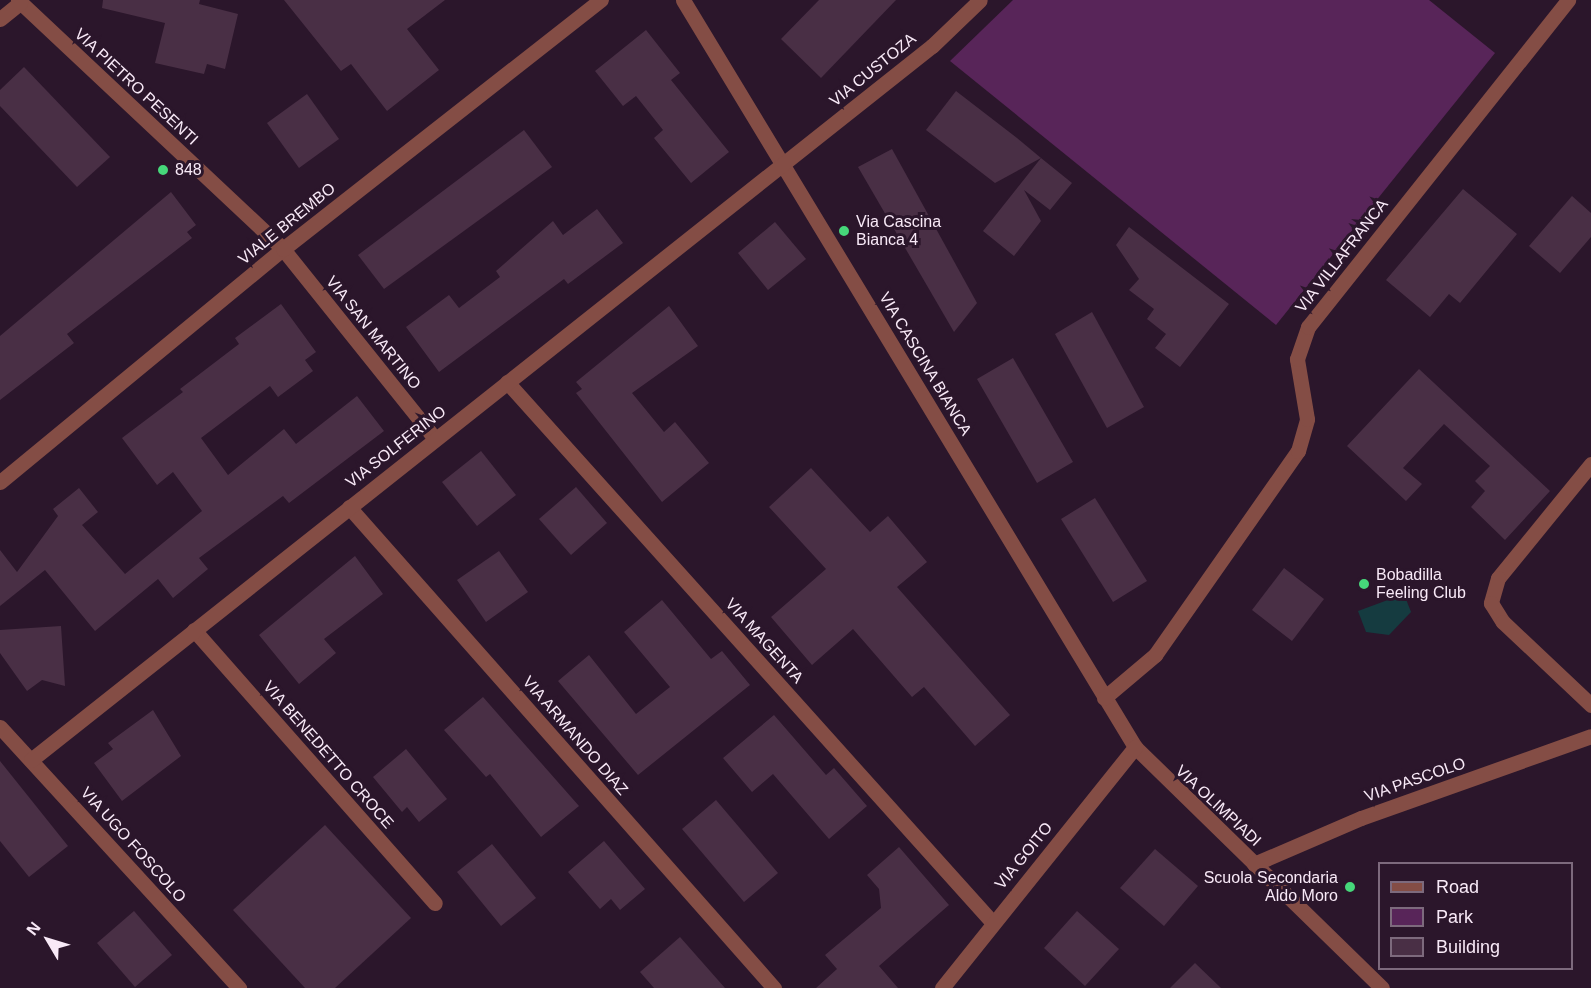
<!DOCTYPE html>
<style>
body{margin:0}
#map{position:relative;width:1591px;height:988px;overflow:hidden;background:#2b162b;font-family:Helvetica,sans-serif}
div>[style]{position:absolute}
.green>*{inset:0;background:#582559}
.water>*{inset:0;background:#153b40}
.building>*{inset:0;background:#492f45}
.minor>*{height:15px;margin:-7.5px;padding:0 7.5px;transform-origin:7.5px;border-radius:7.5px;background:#844d45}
.dots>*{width:16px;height:16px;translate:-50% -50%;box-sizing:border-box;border:3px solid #2b162b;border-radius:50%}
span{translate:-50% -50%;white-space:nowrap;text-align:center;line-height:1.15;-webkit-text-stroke:6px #2b162b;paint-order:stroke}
.street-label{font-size:16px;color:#f8e9f7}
.poi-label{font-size:16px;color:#f8e9f7}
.left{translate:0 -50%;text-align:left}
.right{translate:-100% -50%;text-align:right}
.legend{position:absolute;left:1378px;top:862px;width:195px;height:108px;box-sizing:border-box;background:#2b162b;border:2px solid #7d6a7d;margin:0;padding:8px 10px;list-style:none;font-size:18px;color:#f8e9f7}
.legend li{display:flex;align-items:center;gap:12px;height:30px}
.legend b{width:30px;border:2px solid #7d6a7d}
.north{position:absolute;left:18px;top:910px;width:60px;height:60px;-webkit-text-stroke:4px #2b162b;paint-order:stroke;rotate:308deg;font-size:16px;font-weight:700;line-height:24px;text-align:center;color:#f8e9f7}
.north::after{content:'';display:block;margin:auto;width:21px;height:27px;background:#f8e9f7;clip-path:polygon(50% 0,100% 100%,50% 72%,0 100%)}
</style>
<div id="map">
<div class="green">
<i style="clip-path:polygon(1013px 0,1429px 0,1495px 53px,1276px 325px,950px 61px)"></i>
</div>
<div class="water">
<i style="clip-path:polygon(1404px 594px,1411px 612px,1389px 635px,1366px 632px,1358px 611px)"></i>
</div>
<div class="building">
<i style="clip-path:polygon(103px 0,200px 0,199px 4px,238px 14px,225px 69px,207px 64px,204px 74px,155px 63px,165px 23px,102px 8px)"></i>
<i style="clip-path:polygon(284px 0,445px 0,407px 29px,439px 70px,387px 111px,351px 64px,341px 71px)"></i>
<i style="clip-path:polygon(819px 0,896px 0,821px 78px,781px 39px)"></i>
<i style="clip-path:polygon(646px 30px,680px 73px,671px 80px,729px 152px,691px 183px,654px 138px,663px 130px,636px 96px,623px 106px,595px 71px)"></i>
<i style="clip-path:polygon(24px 67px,110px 157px,77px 187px,0 106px,0 90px)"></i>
<i style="clip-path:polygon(956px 91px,1017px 138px,1041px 158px,995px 183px,926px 130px)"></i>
<i style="clip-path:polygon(307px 94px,339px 139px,299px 168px,267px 123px)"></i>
<i style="clip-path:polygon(524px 130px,552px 167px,384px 289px,358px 255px)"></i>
<i style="clip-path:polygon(892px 149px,977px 303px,954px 332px,858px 167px)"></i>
<i style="clip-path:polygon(1041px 158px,1072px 183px,1050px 210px,1024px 190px,1041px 221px,1014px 256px,983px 231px)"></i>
<i style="clip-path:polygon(1463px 189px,1517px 234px,1460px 303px,1449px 294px,1430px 317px,1386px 280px)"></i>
<i style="clip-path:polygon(171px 192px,196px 225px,187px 232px,192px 238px,67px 334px,74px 343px,0 400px,0 336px)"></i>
<i style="clip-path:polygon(1572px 196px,1591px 213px,1591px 237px,1560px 273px,1529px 246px)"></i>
<i style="clip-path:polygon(597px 209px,623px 243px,568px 284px,564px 279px,439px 372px,406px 327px,449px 295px,459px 308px,500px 277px,496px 271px,553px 221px,563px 235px)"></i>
<i style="clip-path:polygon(775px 222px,806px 259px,768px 290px,738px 253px)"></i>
<i style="clip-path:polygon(1129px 227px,1229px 304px,1180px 367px,1155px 348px,1166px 334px,1147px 319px,1154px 309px,1129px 290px,1139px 279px,1116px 245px)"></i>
<i style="clip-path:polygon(281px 304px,316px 352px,305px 360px,313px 371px,278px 397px,270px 386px,201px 438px,228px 475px,284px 429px,296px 444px,357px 396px,384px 431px,289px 503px,283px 496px,199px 558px,208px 569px,173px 598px,158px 579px,95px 631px,45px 570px,0 606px,0 550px,17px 572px,58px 516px,53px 509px,79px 488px,98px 512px,82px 525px,125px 574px,202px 511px,173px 472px,157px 485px,122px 438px,183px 392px,180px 389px,239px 344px,235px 338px)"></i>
<i style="clip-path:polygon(669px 306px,698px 346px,632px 393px,664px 432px,675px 422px,709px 463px,662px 502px,576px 393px,582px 389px,576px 382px)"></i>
<i style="clip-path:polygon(1092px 312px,1144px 407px,1107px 428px,1055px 334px)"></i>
<i style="clip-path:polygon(1013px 358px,1073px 462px,1037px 483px,977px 379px)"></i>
<i style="clip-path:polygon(1419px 369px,1550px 491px,1505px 540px,1471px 507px,1485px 491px,1475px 481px,1490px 466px,1444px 424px,1403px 468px,1422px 484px,1406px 501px,1347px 446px)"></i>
<i style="clip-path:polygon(481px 451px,516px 495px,477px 526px,442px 482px)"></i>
<i style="clip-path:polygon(811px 468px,870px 532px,888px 516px,927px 562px,897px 587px,1010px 715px,975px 746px,924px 687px,912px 697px,853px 629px,812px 665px,771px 617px,826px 569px,769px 507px)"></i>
<i style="clip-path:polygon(576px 487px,607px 523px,571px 555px,539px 519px)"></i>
<i style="clip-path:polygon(1095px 498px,1147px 581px,1113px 602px,1061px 519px)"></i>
<i style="clip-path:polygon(499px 551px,528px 592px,486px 622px,457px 580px)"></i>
<i style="clip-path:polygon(355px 556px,383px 594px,324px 639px,336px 653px,299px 684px,259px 635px)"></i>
<i style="clip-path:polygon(1284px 568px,1324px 599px,1292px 641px,1252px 610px)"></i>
<i style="clip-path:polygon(662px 600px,711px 659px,722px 651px,750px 685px,638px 775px,558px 681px,589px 655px,636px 714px,670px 687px,624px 632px)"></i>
<i style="clip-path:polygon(61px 626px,65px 686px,42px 680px,27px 691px,0 653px,0 630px)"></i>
<i style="clip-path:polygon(483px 697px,579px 806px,541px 837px,490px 774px,486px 777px,444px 730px)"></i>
<i style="clip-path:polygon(153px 710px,181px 756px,122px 801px,94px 763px,113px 749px,108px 743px)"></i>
<i style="clip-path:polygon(774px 715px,826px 775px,834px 768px,867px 806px,829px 839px,773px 774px,752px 792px,723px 758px)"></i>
<i style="clip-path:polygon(406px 749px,447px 799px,419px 822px,407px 807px,402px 812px,373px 777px)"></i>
<i style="clip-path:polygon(0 761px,68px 846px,29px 877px,0 841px)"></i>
<i style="clip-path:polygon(716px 800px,778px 873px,744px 902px,682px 829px)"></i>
<i style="clip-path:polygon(325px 825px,411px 918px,335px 988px,305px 988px,233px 910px)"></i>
<i style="clip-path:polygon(604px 841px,645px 889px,620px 910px,611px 899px,600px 909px,568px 872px)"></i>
<i style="clip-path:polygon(492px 844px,536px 898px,501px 926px,457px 872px)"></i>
<i style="clip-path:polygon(899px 847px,949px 905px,879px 966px,898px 988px,816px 988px,837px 969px,825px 955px,881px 908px,879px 889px,867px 875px)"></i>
<i style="clip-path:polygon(1155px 849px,1198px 886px,1164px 926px,1120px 888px)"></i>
<i style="clip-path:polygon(134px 911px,172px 955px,135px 987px,97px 943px)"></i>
<i style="clip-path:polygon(1077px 911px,1119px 949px,1085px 986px,1044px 948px)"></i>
<i style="clip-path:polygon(680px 937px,725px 988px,654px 988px,640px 972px)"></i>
<i style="clip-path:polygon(1195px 963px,1221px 988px,1170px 988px)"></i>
</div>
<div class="minor">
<i style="left:18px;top:0;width:364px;rotate:43.2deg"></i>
<i style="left:283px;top:249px;width:243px;rotate:51.3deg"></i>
<i style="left:683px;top:0;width:873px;rotate:58.82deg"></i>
<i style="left:1135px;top:747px;width:345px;rotate:44.3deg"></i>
<i style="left:0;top:19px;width:26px;rotate:-39deg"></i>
<i style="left:507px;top:382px;width:727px;rotate:48.07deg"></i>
<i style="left:1591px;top:464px;width:147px;rotate:129.2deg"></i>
<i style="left:1498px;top:578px;width:26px;rotate:106deg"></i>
<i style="left:1491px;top:603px;width:22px;rotate:58deg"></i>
<i style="left:1503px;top:622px;width:121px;rotate:43.3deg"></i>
<i style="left:0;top:482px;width:367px;rotate:-39.5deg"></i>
<i style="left:283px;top:249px;width:404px;rotate:-38.1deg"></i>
<i style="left:349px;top:507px;width:642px;rotate:48.54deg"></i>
<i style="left:194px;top:630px;width:364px;rotate:48.6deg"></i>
<i style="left:1104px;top:698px;width:67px;rotate:-40.1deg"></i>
<i style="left:1155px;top:655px;width:249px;rotate:-55deg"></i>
<i style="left:1298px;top:451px;width:33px;rotate:-74deg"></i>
<i style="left:1307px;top:419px;width:61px;rotate:-99.5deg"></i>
<i style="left:1297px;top:359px;width:34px;rotate:-71deg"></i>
<i style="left:1308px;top:327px;width:418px;rotate:-51.5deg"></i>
<i style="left:0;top:727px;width:354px;rotate:47.5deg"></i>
<i style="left:31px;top:760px;width:1150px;rotate:-38.4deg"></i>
<i style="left:932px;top:46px;width:66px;rotate:-43.8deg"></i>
<i style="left:1254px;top:864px;width:116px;rotate:-23.3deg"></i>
<i style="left:1361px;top:818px;width:244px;rotate:-19.6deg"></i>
<i style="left:942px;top:988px;width:309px;rotate:-51.3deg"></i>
</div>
<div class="dots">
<i style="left:163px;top:170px;background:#46d77a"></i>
<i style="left:844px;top:231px;background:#46d77a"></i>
<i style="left:1364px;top:584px;background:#46d77a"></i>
<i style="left:1350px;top:887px;background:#46d77a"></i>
</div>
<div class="street-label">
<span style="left:873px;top:70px;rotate:-39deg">VIA CUSTOZA</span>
<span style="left:136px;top:87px;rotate:43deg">VIA PIETRO PESENTI</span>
<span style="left:287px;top:224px;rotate:-39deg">VIALE BREMBO</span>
<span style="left:1342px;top:256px;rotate:-52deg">VIA VILLAFRANCA</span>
<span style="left:373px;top:333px;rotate:51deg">VIA SAN MARTINO</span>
<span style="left:925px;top:364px;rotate:59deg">VIA CASCINA BIANCA</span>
<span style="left:396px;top:447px;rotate:-38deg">VIA SOLFERINO</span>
<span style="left:764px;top:641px;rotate:48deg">VIA MAGENTA</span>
<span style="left:575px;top:736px;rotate:49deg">VIA ARMANDO DIAZ</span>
<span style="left:328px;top:755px;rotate:49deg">VIA BENEDETTO CROCE</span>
<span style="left:1415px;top:780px;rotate:-19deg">VIA PASCOLO</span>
<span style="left:1218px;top:806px;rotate:43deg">VIA OLIMPIADI</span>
<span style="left:133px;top:845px;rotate:48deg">VIA UGO FOSCOLO</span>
<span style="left:1024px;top:856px;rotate:-51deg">VIA GOITO</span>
</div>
<div class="poi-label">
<span class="left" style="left:175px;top:170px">848</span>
<span class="left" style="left:856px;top:231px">Via Cascina<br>Bianca 4</span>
<span class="left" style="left:1376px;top:584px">Bobadilla<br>Feeling Club</span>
<span class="right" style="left:1338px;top:887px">Scuola Secondaria<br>Aldo Moro</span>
</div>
<ul class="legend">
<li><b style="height:8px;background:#844d45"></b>Road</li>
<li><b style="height:16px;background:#582559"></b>Park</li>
<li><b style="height:16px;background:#492f45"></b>Building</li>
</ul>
<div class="north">N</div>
</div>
